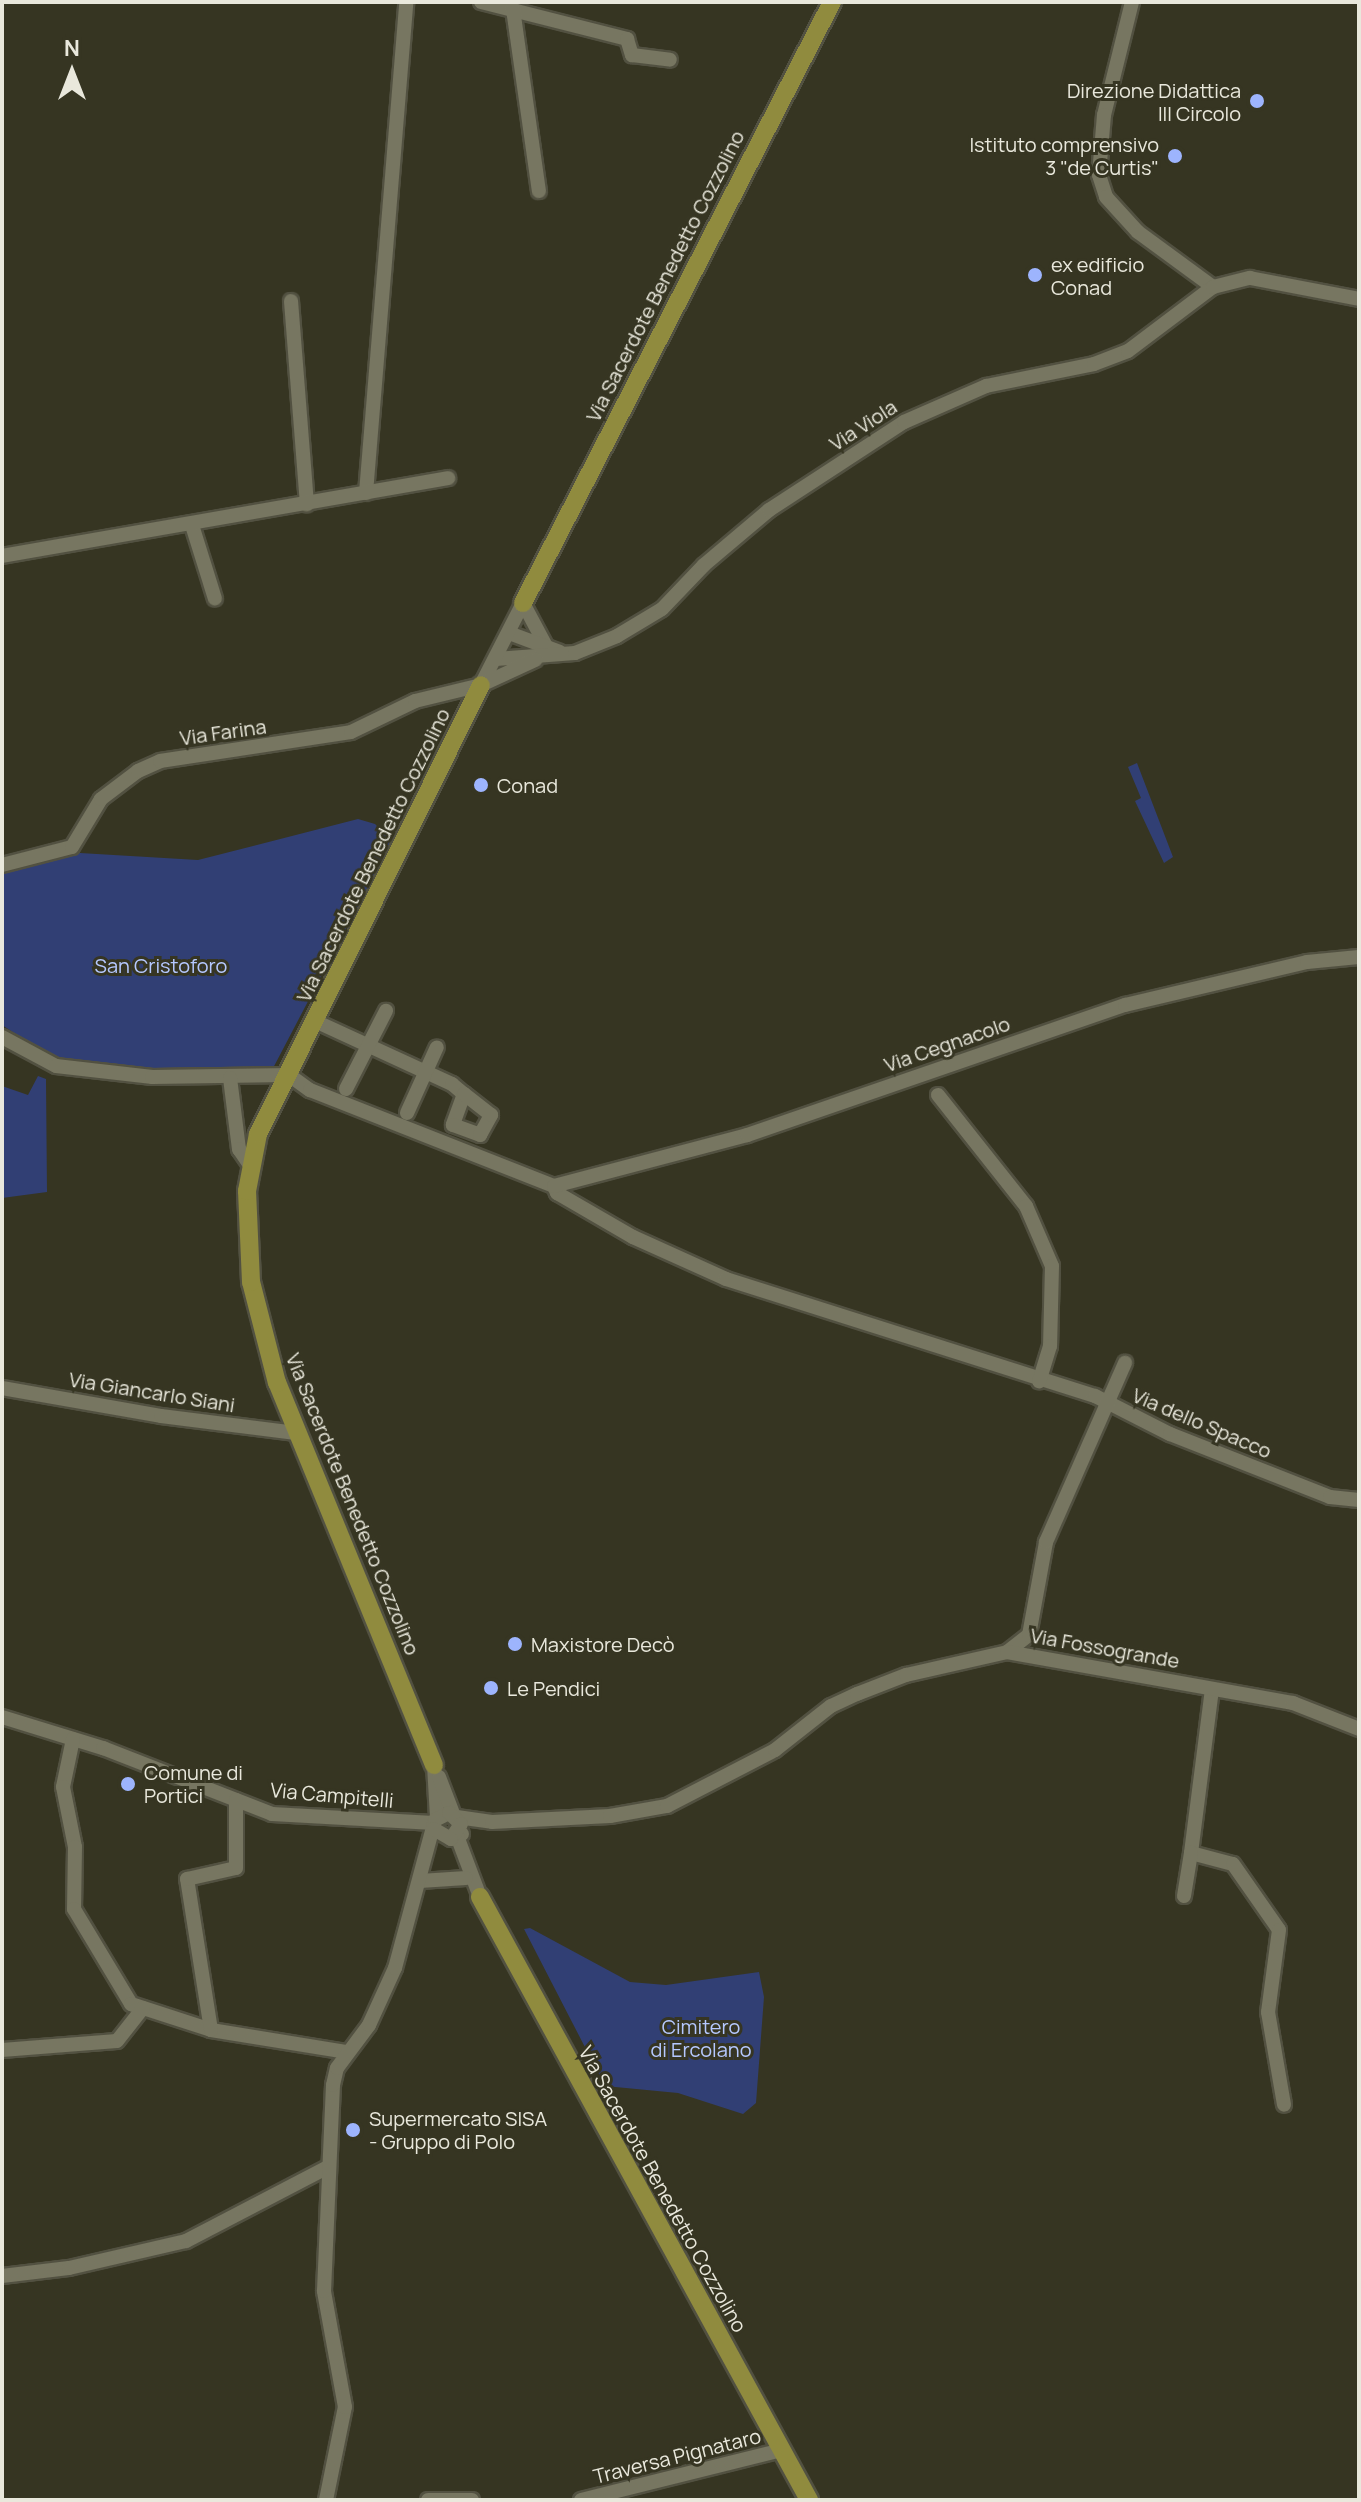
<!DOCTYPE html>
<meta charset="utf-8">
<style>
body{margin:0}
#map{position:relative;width:1361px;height:2502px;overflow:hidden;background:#363522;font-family:Manrope,sans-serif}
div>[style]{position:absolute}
.green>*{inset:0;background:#313f74}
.roads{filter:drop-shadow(2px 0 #525141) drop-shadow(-2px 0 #525141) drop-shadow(0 2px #525141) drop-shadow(0 -2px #525141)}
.minor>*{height:14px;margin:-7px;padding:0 7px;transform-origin:7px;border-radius:7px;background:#777661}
.major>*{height:18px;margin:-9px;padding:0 9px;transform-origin:9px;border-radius:9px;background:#908b3e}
.dots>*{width:22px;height:22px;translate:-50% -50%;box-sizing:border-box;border:4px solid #363522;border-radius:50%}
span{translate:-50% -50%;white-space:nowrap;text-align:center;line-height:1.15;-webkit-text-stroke:6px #363522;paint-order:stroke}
.poi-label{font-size:20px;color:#e9e8dc}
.right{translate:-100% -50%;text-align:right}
.left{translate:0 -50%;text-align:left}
.street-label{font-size:20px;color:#e9e8dc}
.park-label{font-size:20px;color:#b5c8ff}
.frame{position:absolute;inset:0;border:4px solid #e9e8dc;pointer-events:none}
.north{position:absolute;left:32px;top:32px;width:80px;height:80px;-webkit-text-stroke:6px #363522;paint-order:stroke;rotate:0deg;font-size:22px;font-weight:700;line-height:32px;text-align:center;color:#e9e8dc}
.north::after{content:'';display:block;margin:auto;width:28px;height:36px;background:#e9e8dc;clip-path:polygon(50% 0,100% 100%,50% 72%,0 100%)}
</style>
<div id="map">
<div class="green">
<i style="clip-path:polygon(1137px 763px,1173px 857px,1164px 863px,1135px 801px,1141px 798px,1128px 767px)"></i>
<i style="clip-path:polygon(358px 819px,375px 824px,392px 841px,271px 1072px,155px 1073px,72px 1063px,40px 1050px,2px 1025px,2px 871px,80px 853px,198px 860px)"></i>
<i style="clip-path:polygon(38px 1076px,46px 1079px,47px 1192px,2px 1198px,2px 1086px,28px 1095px)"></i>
<i style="clip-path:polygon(530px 1928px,630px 1982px,666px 1985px,759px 1972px,764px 1997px,756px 2103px,743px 2114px,678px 2093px,605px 2086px,524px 1929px)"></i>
</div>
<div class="roads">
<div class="minor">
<i style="left:481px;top:2px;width:151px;rotate:14.2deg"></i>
<i style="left:627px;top:39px;width:17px;rotate:73deg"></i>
<i style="left:632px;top:55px;width:38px;rotate:7deg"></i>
<i style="left:1132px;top:2px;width:116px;rotate:103.9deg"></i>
<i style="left:1104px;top:115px;width:60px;rotate:94.8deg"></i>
<i style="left:1099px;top:175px;width:23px;rotate:72deg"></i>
<i style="left:1106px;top:197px;width:47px;rotate:47.6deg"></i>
<i style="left:1138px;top:232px;width:93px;rotate:36.3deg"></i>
<i style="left:513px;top:9px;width:184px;rotate:81.9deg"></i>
<i style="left:291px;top:301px;width:204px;rotate:85.5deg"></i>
<i style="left:366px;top:493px;width:493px;rotate:-85.3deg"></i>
<i style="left:192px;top:525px;width:77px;rotate:72.7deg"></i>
<i style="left:2px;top:556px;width:453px;rotate:-9.9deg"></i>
<i style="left:523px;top:603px;width:49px;rotate:61.9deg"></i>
<i style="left:509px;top:633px;width:54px;rotate:20.4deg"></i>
<i style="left:496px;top:659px;width:79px;rotate:-4.3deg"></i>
<i style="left:575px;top:653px;width:45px;rotate:-22deg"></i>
<i style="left:617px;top:636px;width:52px;rotate:-31deg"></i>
<i style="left:662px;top:609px;width:61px;rotate:-46.3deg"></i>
<i style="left:704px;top:565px;width:85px;rotate:-40.2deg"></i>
<i style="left:769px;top:510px;width:161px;rotate:-33.1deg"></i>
<i style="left:904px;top:422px;width:90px;rotate:-23.7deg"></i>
<i style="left:986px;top:386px;width:110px;rotate:-11.5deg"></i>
<i style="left:1094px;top:364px;width:36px;rotate:-21deg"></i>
<i style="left:1128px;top:351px;width:106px;rotate:-37deg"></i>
<i style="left:1213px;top:287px;width:38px;rotate:-14deg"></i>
<i style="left:1250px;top:278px;width:111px;rotate:10.9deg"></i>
<i style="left:481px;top:685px;width:92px;rotate:-62.9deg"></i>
<i style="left:2px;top:865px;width:72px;rotate:-14.4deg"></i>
<i style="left:72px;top:847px;width:56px;rotate:-58.9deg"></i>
<i style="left:101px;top:799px;width:46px;rotate:-37.1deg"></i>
<i style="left:138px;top:771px;width:24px;rotate:-24deg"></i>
<i style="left:160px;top:761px;width:193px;rotate:-8.6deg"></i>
<i style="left:351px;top:732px;width:71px;rotate:-25.8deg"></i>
<i style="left:415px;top:701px;width:68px;rotate:-13.6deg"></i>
<i style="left:481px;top:685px;width:60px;rotate:-24.8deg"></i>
<i style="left:315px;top:1021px;width:151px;rotate:24.7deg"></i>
<i style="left:452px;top:1084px;width:16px;rotate:40deg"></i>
<i style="left:464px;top:1094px;width:33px;rotate:110deg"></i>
<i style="left:453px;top:1125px;width:29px;rotate:20deg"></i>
<i style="left:480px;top:1135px;width:23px;rotate:-61deg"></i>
<i style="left:491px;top:1115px;width:34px;rotate:-142deg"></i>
<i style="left:2px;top:1037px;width:61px;rotate:28.2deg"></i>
<i style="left:56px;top:1066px;width:97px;rotate:6.5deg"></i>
<i style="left:152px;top:1077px;width:137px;rotate:-0.8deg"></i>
<i style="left:289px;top:1075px;width:26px;rotate:36deg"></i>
<i style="left:310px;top:1090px;width:262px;rotate:21.5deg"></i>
<i style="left:554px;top:1186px;width:8px;rotate:67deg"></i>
<i style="left:557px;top:1193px;width:88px;rotate:30.1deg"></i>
<i style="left:633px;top:1237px;width:102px;rotate:24.3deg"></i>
<i style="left:726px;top:1279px;width:387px;rotate:17.6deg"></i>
<i style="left:1095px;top:1396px;width:84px;rotate:26.9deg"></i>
<i style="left:1170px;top:1434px;width:172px;rotate:21.5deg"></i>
<i style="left:1330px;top:1497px;width:29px;rotate:6deg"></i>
<i style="left:230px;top:1078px;width:72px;rotate:82.8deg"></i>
<i style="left:239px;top:1149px;width:18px;rotate:56deg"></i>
<i style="left:346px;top:1089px;width:88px;rotate:-62.9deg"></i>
<i style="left:938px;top:1095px;width:142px;rotate:51.6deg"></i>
<i style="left:1026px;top:1206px;width:65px;rotate:66.6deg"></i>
<i style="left:1052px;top:1266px;width:80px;rotate:91.4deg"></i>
<i style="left:1050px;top:1346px;width:37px;rotate:107deg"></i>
<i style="left:407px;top:1113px;width:72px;rotate:-65.6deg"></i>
<i style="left:554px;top:1186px;width:200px;rotate:-14.8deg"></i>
<i style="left:747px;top:1135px;width:400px;rotate:-19deg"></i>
<i style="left:1125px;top:1005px;width:187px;rotate:-13.3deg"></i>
<i style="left:1307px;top:962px;width:52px;rotate:-5.5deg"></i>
<i style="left:2px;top:1388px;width:161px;rotate:10deg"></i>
<i style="left:161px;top:1416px;width:136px;rotate:7.2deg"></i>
<i style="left:1007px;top:1652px;width:28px;rotate:-38deg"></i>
<i style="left:1029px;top:1635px;width:95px;rotate:-79.6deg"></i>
<i style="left:1046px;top:1542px;width:196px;rotate:-66.2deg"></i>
<i style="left:1212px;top:1689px;width:165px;rotate:97.3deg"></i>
<i style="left:1191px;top:1853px;width:43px;rotate:14.7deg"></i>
<i style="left:1233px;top:1864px;width:80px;rotate:55.1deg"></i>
<i style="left:1279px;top:1930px;width:83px;rotate:97.6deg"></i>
<i style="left:1268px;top:2012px;width:94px;rotate:80.2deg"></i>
<i style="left:2px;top:1717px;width:106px;rotate:17.1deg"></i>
<i style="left:103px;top:1748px;width:181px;rotate:21.3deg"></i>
<i style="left:272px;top:1814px;width:162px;rotate:3.2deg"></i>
<i style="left:73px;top:1739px;width:49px;rotate:101.8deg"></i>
<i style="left:63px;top:1787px;width:61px;rotate:78.7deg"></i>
<i style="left:75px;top:1847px;width:62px;rotate:90.9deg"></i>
<i style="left:74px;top:1909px;width:111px;rotate:59deg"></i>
<i style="left:131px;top:2004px;width:84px;rotate:18deg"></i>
<i style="left:211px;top:2030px;width:138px;rotate:9.2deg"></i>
<i style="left:434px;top:1765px;width:52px;rotate:86.7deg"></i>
<i style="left:439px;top:1777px;width:40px;rotate:69deg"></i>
<i style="left:457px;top:1817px;width:35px;rotate:8deg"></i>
<i style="left:492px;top:1822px;width:118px;rotate:-2.9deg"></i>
<i style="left:610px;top:1816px;width:58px;rotate:-10deg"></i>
<i style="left:667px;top:1806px;width:122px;rotate:-27.4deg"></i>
<i style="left:775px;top:1750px;width:71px;rotate:-38.2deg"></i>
<i style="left:831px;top:1706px;width:29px;rotate:-25deg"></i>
<i style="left:857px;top:1694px;width:53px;rotate:-21.2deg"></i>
<i style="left:906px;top:1675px;width:104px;rotate:-12.8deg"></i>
<i style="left:1007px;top:1652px;width:291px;rotate:10.1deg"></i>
<i style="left:1293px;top:1703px;width:71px;rotate:21.5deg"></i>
<i style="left:462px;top:1834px;width:5px;rotate:158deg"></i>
<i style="left:457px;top:1836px;width:65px;rotate:69.3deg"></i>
<i style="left:420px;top:1881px;width:46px;rotate:-3.7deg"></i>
<i style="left:1184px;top:1896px;width:44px;rotate:-80.8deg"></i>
<i style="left:211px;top:2030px;width:153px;rotate:-99deg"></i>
<i style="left:187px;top:1879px;width:50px;rotate:-12.7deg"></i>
<i style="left:236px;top:1868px;width:68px;rotate:-90deg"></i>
<i style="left:2px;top:2050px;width:115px;rotate:-4.5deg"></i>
<i style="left:117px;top:2041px;width:42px;rotate:-51.8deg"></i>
<i style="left:2px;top:2276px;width:67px;rotate:-6.8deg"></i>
<i style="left:69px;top:2268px;width:120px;rotate:-13deg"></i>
<i style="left:186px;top:2241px;width:158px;rotate:-27.5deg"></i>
<i style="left:326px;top:2500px;width:95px;rotate:-78.5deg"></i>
<i style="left:345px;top:2407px;width:118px;rotate:-100.3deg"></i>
<i style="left:324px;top:2291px;width:206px;rotate:-87.5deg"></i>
<i style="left:333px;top:2085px;width:17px;rotate:-77deg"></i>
<i style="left:337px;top:2068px;width:54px;rotate:-53.3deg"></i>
<i style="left:369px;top:2025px;width:63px;rotate:-65.5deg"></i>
<i style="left:395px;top:1968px;width:153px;rotate:-74.9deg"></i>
<i style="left:435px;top:1820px;width:16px;rotate:-27deg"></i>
<i style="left:449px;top:1813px;width:16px;rotate:43deg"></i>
<i style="left:461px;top:1824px;width:18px;rotate:124deg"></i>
<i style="left:451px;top:1839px;width:20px;rotate:-150deg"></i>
<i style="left:428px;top:2500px;width:44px"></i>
<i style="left:581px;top:2500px;width:207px;rotate:-14deg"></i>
</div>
<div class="major">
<i style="left:523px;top:603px;width:676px;rotate:-62.79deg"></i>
<i style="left:434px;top:1765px;width:413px;rotate:-112.3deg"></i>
<i style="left:277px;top:1383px;width:104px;rotate:-104.4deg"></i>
<i style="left:251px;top:1282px;width:91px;rotate:-92.5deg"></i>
<i style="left:247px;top:1191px;width:58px;rotate:-79.1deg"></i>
<i style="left:258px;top:1134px;width:501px;rotate:-63.59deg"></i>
<i style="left:480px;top:1897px;width:687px;rotate:61.38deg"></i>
</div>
</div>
<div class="dots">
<i style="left:1257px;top:101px;background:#9db4fd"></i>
<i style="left:1175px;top:156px;background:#9db4fd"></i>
<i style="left:1035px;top:275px;background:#9db4fd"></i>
<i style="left:481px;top:785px;background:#9db4fd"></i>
<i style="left:515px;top:1644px;background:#9db4fd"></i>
<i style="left:491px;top:1688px;background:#9db4fd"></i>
<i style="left:128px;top:1784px;background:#9db4fd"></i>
<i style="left:353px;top:2130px;background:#9db4fd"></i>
</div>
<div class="poi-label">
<span class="right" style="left:1241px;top:102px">Direzione Didattica<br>III Circolo</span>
<span class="right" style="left:1159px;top:156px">Istituto comprensivo<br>3 "de Curtis"</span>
<span class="left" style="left:1051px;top:276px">ex edificio<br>Conad</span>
<span class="left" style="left:497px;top:785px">Conad</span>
<span class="left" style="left:531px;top:1644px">Maxistore Decò</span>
<span class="left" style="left:507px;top:1688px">Le Pendici</span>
<span class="left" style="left:144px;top:1784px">Comune di<br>Portici</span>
<span class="left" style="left:369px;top:2130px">Supermercato SISA<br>- Gruppo di Polo</span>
</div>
<div class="street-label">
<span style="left:665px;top:276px;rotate:-63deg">Via Sacerdote Benedetto Cozzolino</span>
<span style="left:863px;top:425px;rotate:-33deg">Via Viola</span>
<span style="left:223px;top:732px;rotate:-8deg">Via Farina</span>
<span style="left:373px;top:855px;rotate:-64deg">Via Sacerdote Benedetto Cozzolino</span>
<span style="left:947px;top:1044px;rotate:-19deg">Via Cegnacolo</span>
<span style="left:152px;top:1392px;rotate:9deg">Via Giancarlo Siani</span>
<span style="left:1202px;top:1423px;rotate:23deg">Via dello Spacco</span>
<span style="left:353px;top:1504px;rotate:68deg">Via Sacerdote Benedetto Cozzolino</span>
<span style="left:1105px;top:1648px;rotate:10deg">Via Fossogrande</span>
<span style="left:332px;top:1795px;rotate:5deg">Via Campitelli</span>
<span style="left:663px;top:2189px;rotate:61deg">Via Sacerdote Benedetto Cozzolino</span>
<span style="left:677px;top:2456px;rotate:-14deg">Traversa Pignataro</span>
</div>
<div class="park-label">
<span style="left:161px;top:965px">San Cristoforo</span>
<span style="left:701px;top:2038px">Cimitero<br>di Ercolano</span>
</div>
<div class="frame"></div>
<div class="north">N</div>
</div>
